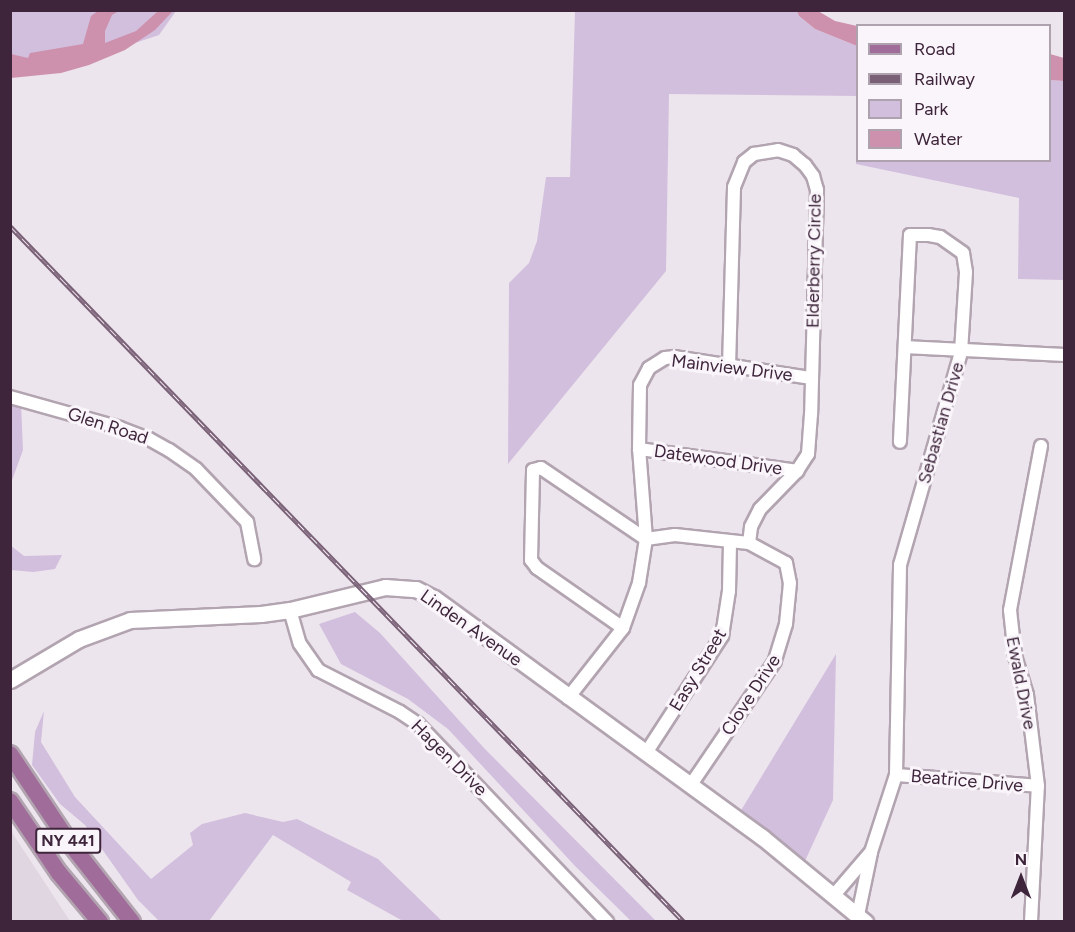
<!DOCTYPE html>
<style>
body{margin:0}
#map{position:relative;width:1075px;height:932px;overflow:hidden;background:#ede5ed;font-family:Figtree,sans-serif}
div>[style]{position:absolute}
.built>*{inset:0;background:#e0d6e1}
.green>*{inset:0;background:#d2bfdd}
.water>*{inset:0;background:#ce91ad}
.roads{filter:drop-shadow(2px 0 #b2a4b0) drop-shadow(-2px 0 #b2a4b0) drop-shadow(0 2px #b2a4b0) drop-shadow(0 -2px #b2a4b0)}
.minor>*{height:12px;margin:-6px;padding:0 6px;transform-origin:6px;border-radius:6px;background:#fff}
.tertiary>*{height:15px;margin:-7.5px;padding:0 7.5px;transform-origin:7.5px;border-radius:7.5px;background:#fff}
.primary>*{height:16px;margin:-8px;padding:0 8px;transform-origin:8px;border-radius:8px;background:#a06c99}
.rail>*{height:5px;margin-top:-2.5px;transform-origin:0;background:repeating-linear-gradient(90deg,#f9f5fa 0 9px,#796076 0 18px);box-sizing:border-box;border-block:2px solid #796076}
span{translate:-50% -50%;white-space:nowrap;text-align:center;line-height:1.15;-webkit-text-stroke:6px #f9f5fa;paint-order:stroke}
.shield-label span{padding:2px 4px;background:#f9f5fa;border:2px solid;border-radius:4px;-webkit-text-stroke-width:0}
.shield-label{font-size:16px;color:#3e253b;font-weight:700}
.street-label{font-size:18px;color:#3e253b}
.frame{position:absolute;inset:0;border:12px solid #3e253b;pointer-events:none}
.legend{position:absolute;left:856px;top:24px;width:195px;height:138px;box-sizing:border-box;background:#f9f5fa;border:2px solid #aea2ae;margin:0;padding:8px 10px;list-style:none;font-size:18px;color:#3e253b}
.legend li{display:flex;align-items:center;gap:12px;height:30px}
.legend b{width:30px;border:2px solid #aea2ae}
.north{position:absolute;left:991px;top:848px;width:60px;height:60px;-webkit-text-stroke:4px #f9f5fa;paint-order:stroke;rotate:0deg;font-size:16px;font-weight:700;line-height:24px;text-align:center;color:#3e253b}
.north::after{content:'';display:block;margin:auto;width:21px;height:27px;background:#3e253b;clip-path:polygon(50% 0,100% 100%,50% 72%,0 100%)}
</style>
<div id="map">
<div class="built">
<i style="clip-path:polygon(11px 831px,70px 921px,11px 921px)"></i>
</div>
<div class="green">
<i style="clip-path:polygon(11px 11px,176px 11px,159px 35px,81px 61px,11px 76px)"></i>
<i style="clip-path:polygon(575px 11px,797px 11px,799px 16px,815px 29px,857px 46px,857px 96px,669px 94px,666px 271px,508px 464px,509px 283px,529px 263px,537px 241px,546px 177px,570px 177px)"></i>
<i style="clip-path:polygon(1050px 80px,1064px 81px,1064px 280px,1018px 279px,1019px 198px,856px 164px,857px 97px,858px 160px,1050px 160px)"></i>
<i style="clip-path:polygon(11px 400px,21px 403px,23px 450px,11px 483px)"></i>
<i style="clip-path:polygon(10px 545px,24px 556px,62px 555px,55px 569px,33px 572px,11px 570px)"></i>
<i style="clip-path:polygon(355px 612px,380px 633px,484px 748px,656px 921px,631px 921px,576px 867px,448px 729px,408px 699px,341px 664px,319px 624px)"></i>
<i style="clip-path:polygon(836px 654px,833px 800px,805px 861px,740px 812px)"></i>
<i style="clip-path:polygon(44px 711px,41px 742px,75px 797px,151px 879px,193px 845px,190px 833px,202px 824px,245px 813px,283px 822px,297px 819px,378px 859px,442px 921px,403px 921px,347px 890px,351px 882px,273px 835px,209px 921px,159px 921px,138px 900px,85px 825px,60px 804px,32px 765px,35px 732px)"></i>
</div>
<div class="water">
<i style="clip-path:polygon(98px 11px,119px 11px,112px 15px,105px 31px,105px 43px,136px 31px,157px 12px,146px 11px,173px 11px,155px 30px,125px 50px,89px 65px,61px 73px,11px 78px,11px 54px,28px 58px,30px 53px,83px 44px,91px 16px)"></i>
<i style="clip-path:polygon(797px 11px,818px 11px,835px 21px,857px 26px,857px 46px,815px 29px,799px 16px)"></i>
<i style="clip-path:polygon(1050px 54px,1064px 58px,1064px 81px,1050px 80px)"></i>
</div>
<div class="roads">
<div class="minor">
<i style="left:905px;top:347px;width:159px;rotate:2.9deg"></i>
<i style="left:729px;top:367px;width:180px;rotate:-88.4deg"></i>
<i style="left:734px;top:187px;width:27px;rotate:-68deg"></i>
<i style="left:744px;top:162px;width:13px;rotate:-39deg"></i>
<i style="left:754px;top:154px;width:24px;rotate:-9deg"></i>
<i style="left:778px;top:150px;width:16px;rotate:18deg"></i>
<i style="left:793px;top:155px;width:16px;rotate:40deg"></i>
<i style="left:805px;top:165px;width:14px;rotate:54deg"></i>
<i style="left:813px;top:176px;width:15px;rotate:74deg"></i>
<i style="left:817px;top:190px;width:224px;rotate:91.5deg"></i>
<i style="left:811px;top:414px;width:40px;rotate:94.3deg"></i>
<i style="left:808px;top:454px;width:20px;rotate:123deg"></i>
<i style="left:797px;top:471px;width:53px;rotate:134.2deg"></i>
<i style="left:760px;top:509px;width:20px;rotate:117deg"></i>
<i style="left:751px;top:527px;width:16px;rotate:97deg"></i>
<i style="left:10px;top:397px;width:114px;rotate:15.7deg"></i>
<i style="left:120px;top:428px;width:31px;rotate:21deg"></i>
<i style="left:149px;top:439px;width:23px;rotate:29deg"></i>
<i style="left:169px;top:450px;width:33px;rotate:35deg"></i>
<i style="left:196px;top:469px;width:74px;rotate:46.1deg"></i>
<i style="left:247px;top:522px;width:38px;rotate:79deg"></i>
<i style="left:639px;top:449px;width:160px;rotate:7.9deg"></i>
<i style="left:646px;top:539px;width:29px;rotate:-8deg"></i>
<i style="left:675px;top:535px;width:74px;rotate:6.2deg"></i>
<i style="left:749px;top:543px;width:42px;rotate:28.4deg"></i>
<i style="left:786px;top:563px;width:20px;rotate:79deg"></i>
<i style="left:790px;top:583px;width:41px;rotate:95.6deg"></i>
<i style="left:786px;top:624px;width:39px;rotate:107deg"></i>
<i style="left:775px;top:661px;width:151px;rotate:124.2deg"></i>
<i style="left:290px;top:610px;width:35px;rotate:74deg"></i>
<i style="left:300px;top:644px;width:32px;rotate:55deg"></i>
<i style="left:318px;top:670px;width:92px;rotate:27.1deg"></i>
<i style="left:400px;top:712px;width:22px;rotate:34deg"></i>
<i style="left:418px;top:724px;width:274px;rotate:46.3deg"></i>
<i style="left:623px;top:628px;width:105px;rotate:-145.1deg"></i>
<i style="left:537px;top:568px;width:10px;rotate:-127deg"></i>
<i style="left:531px;top:560px;width:90px;rotate:-88.7deg"></i>
<i style="left:533px;top:470px;width:8px;rotate:-14deg"></i>
<i style="left:541px;top:468px;width:127px;rotate:34.1deg"></i>
<i style="left:568px;top:698px;width:89px;rotate:-51.8deg"></i>
<i style="left:623px;top:628px;width:48px;rotate:-70.4deg"></i>
<i style="left:639px;top:583px;width:45px;rotate:-81deg"></i>
<i style="left:646px;top:539px;width:90px;rotate:-94.4deg"></i>
<i style="left:639px;top:449px;width:64px;rotate:-89.1deg"></i>
<i style="left:640px;top:385px;width:19px;rotate:-62deg"></i>
<i style="left:649px;top:368px;width:19px;rotate:-32deg"></i>
<i style="left:665px;top:358px;width:10px;rotate:-6deg"></i>
<i style="left:675px;top:357px;width:137px;rotate:8.8deg"></i>
<i style="left:646px;top:753px;width:140px;rotate:-57deg"></i>
<i style="left:722px;top:636px;width:46px;rotate:-81.2deg"></i>
<i style="left:729px;top:591px;width:48px;rotate:-88.8deg"></i>
<i style="left:896px;top:775px;width:142px;rotate:4.4deg"></i>
<i style="left:834px;top:895px;width:57px;rotate:-49.3deg"></i>
<i style="left:871px;top:852px;width:81px;rotate:-72deg"></i>
<i style="left:896px;top:775px;width:210px;rotate:-88.9deg"></i>
<i style="left:900px;top:565px;width:222px;rotate:-74deg"></i>
<i style="left:961px;top:352px;width:80px;rotate:-86.4deg"></i>
<i style="left:966px;top:272px;width:19px;rotate:-99deg"></i>
<i style="left:963px;top:253px;width:28px;rotate:-145deg"></i>
<i style="left:940px;top:237px;width:11px;rotate:-170deg"></i>
<i style="left:929px;top:235px;width:19px;rotate:180deg"></i>
<i style="left:910px;top:235px;width:207px;rotate:92.8deg"></i>
<i style="left:858px;top:915px;width:63px;rotate:-78.2deg"></i>
<i style="left:1031px;top:922px;width:136px;rotate:-87.1deg"></i>
<i style="left:1038px;top:786px;width:92px;rotate:-96.9deg"></i>
<i style="left:1027px;top:695px;width:41px;rotate:-107.1deg"></i>
<i style="left:1015px;top:656px;width:46px;rotate:-96.2deg"></i>
<i style="left:1010px;top:610px;width:167px;rotate:-79.3deg"></i>
</div>
<div class="tertiary">
<i style="left:10px;top:680px;width:80px;rotate:-30.7deg"></i>
<i style="left:79px;top:639px;width:54px;rotate:-20.4deg"></i>
<i style="left:130px;top:620px;width:131px;rotate:-2.6deg"></i>
<i style="left:261px;top:614px;width:29px;rotate:-8deg"></i>
<i style="left:290px;top:610px;width:98px;rotate:-13.6deg"></i>
<i style="left:385px;top:587px;width:31px;rotate:4deg"></i>
<i style="left:416px;top:589px;width:20px;rotate:27deg"></i>
<i style="left:434px;top:598px;width:406px;rotate:36.1deg"></i>
<i style="left:762px;top:837px;width:134px;rotate:39.5deg"></i>
</div>
<div class="primary">
<i style="left:10px;top:754px;width:106px;rotate:56.2deg"></i>
<i style="left:69px;top:842px;width:102px;rotate:51.8deg"></i>
<i style="left:10px;top:801px;width:87px;rotate:55.8deg"></i>
<i style="left:59px;top:873px;width:64px;rotate:50.1deg"></i>
</div>
</div>
<div class="rail">
<i style="left:10px;top:226px;width:969px;rotate:45.92deg"></i>
</div>
<div class="shield-label">
<span style="left:68px;top:841px">NY 441</span>
</div>
<div class="street-label">
<span style="left:814px;top:261px;rotate:-89deg">Elderberry Circle</span>
<span style="left:732px;top:368px;rotate:7deg">Mainview Drive</span>
<span style="left:941px;top:423px;rotate:-74deg">Sebastian Drive</span>
<span style="left:108px;top:426px;rotate:18deg">Glen Road</span>
<span style="left:718px;top:460px;rotate:8deg">Datewood Drive</span>
<span style="left:471px;top:628px;rotate:35deg">Linden Avenue</span>
<span style="left:698px;top:670px;rotate:-59deg">Easy Street</span>
<span style="left:1021px;top:683px;rotate:79deg">Ewald Drive</span>
<span style="left:751px;top:695px;rotate:-57deg">Clove Drive</span>
<span style="left:449px;top:758px;rotate:45deg">Hagen Drive</span>
<span style="left:967px;top:781px;rotate:5deg">Beatrice Drive</span>
</div>
<div class="frame"></div>
<ul class="legend">
<li><b style="height:8px;background:#a06c99"></b>Road</li>
<li><b style="height:8px;background:#796076"></b>Railway</li>
<li><b style="height:16px;background:#d2bfdd"></b>Park</li>
<li><b style="height:16px;background:#ce91ad"></b>Water</li>
</ul>
<div class="north">N</div>
</div>
